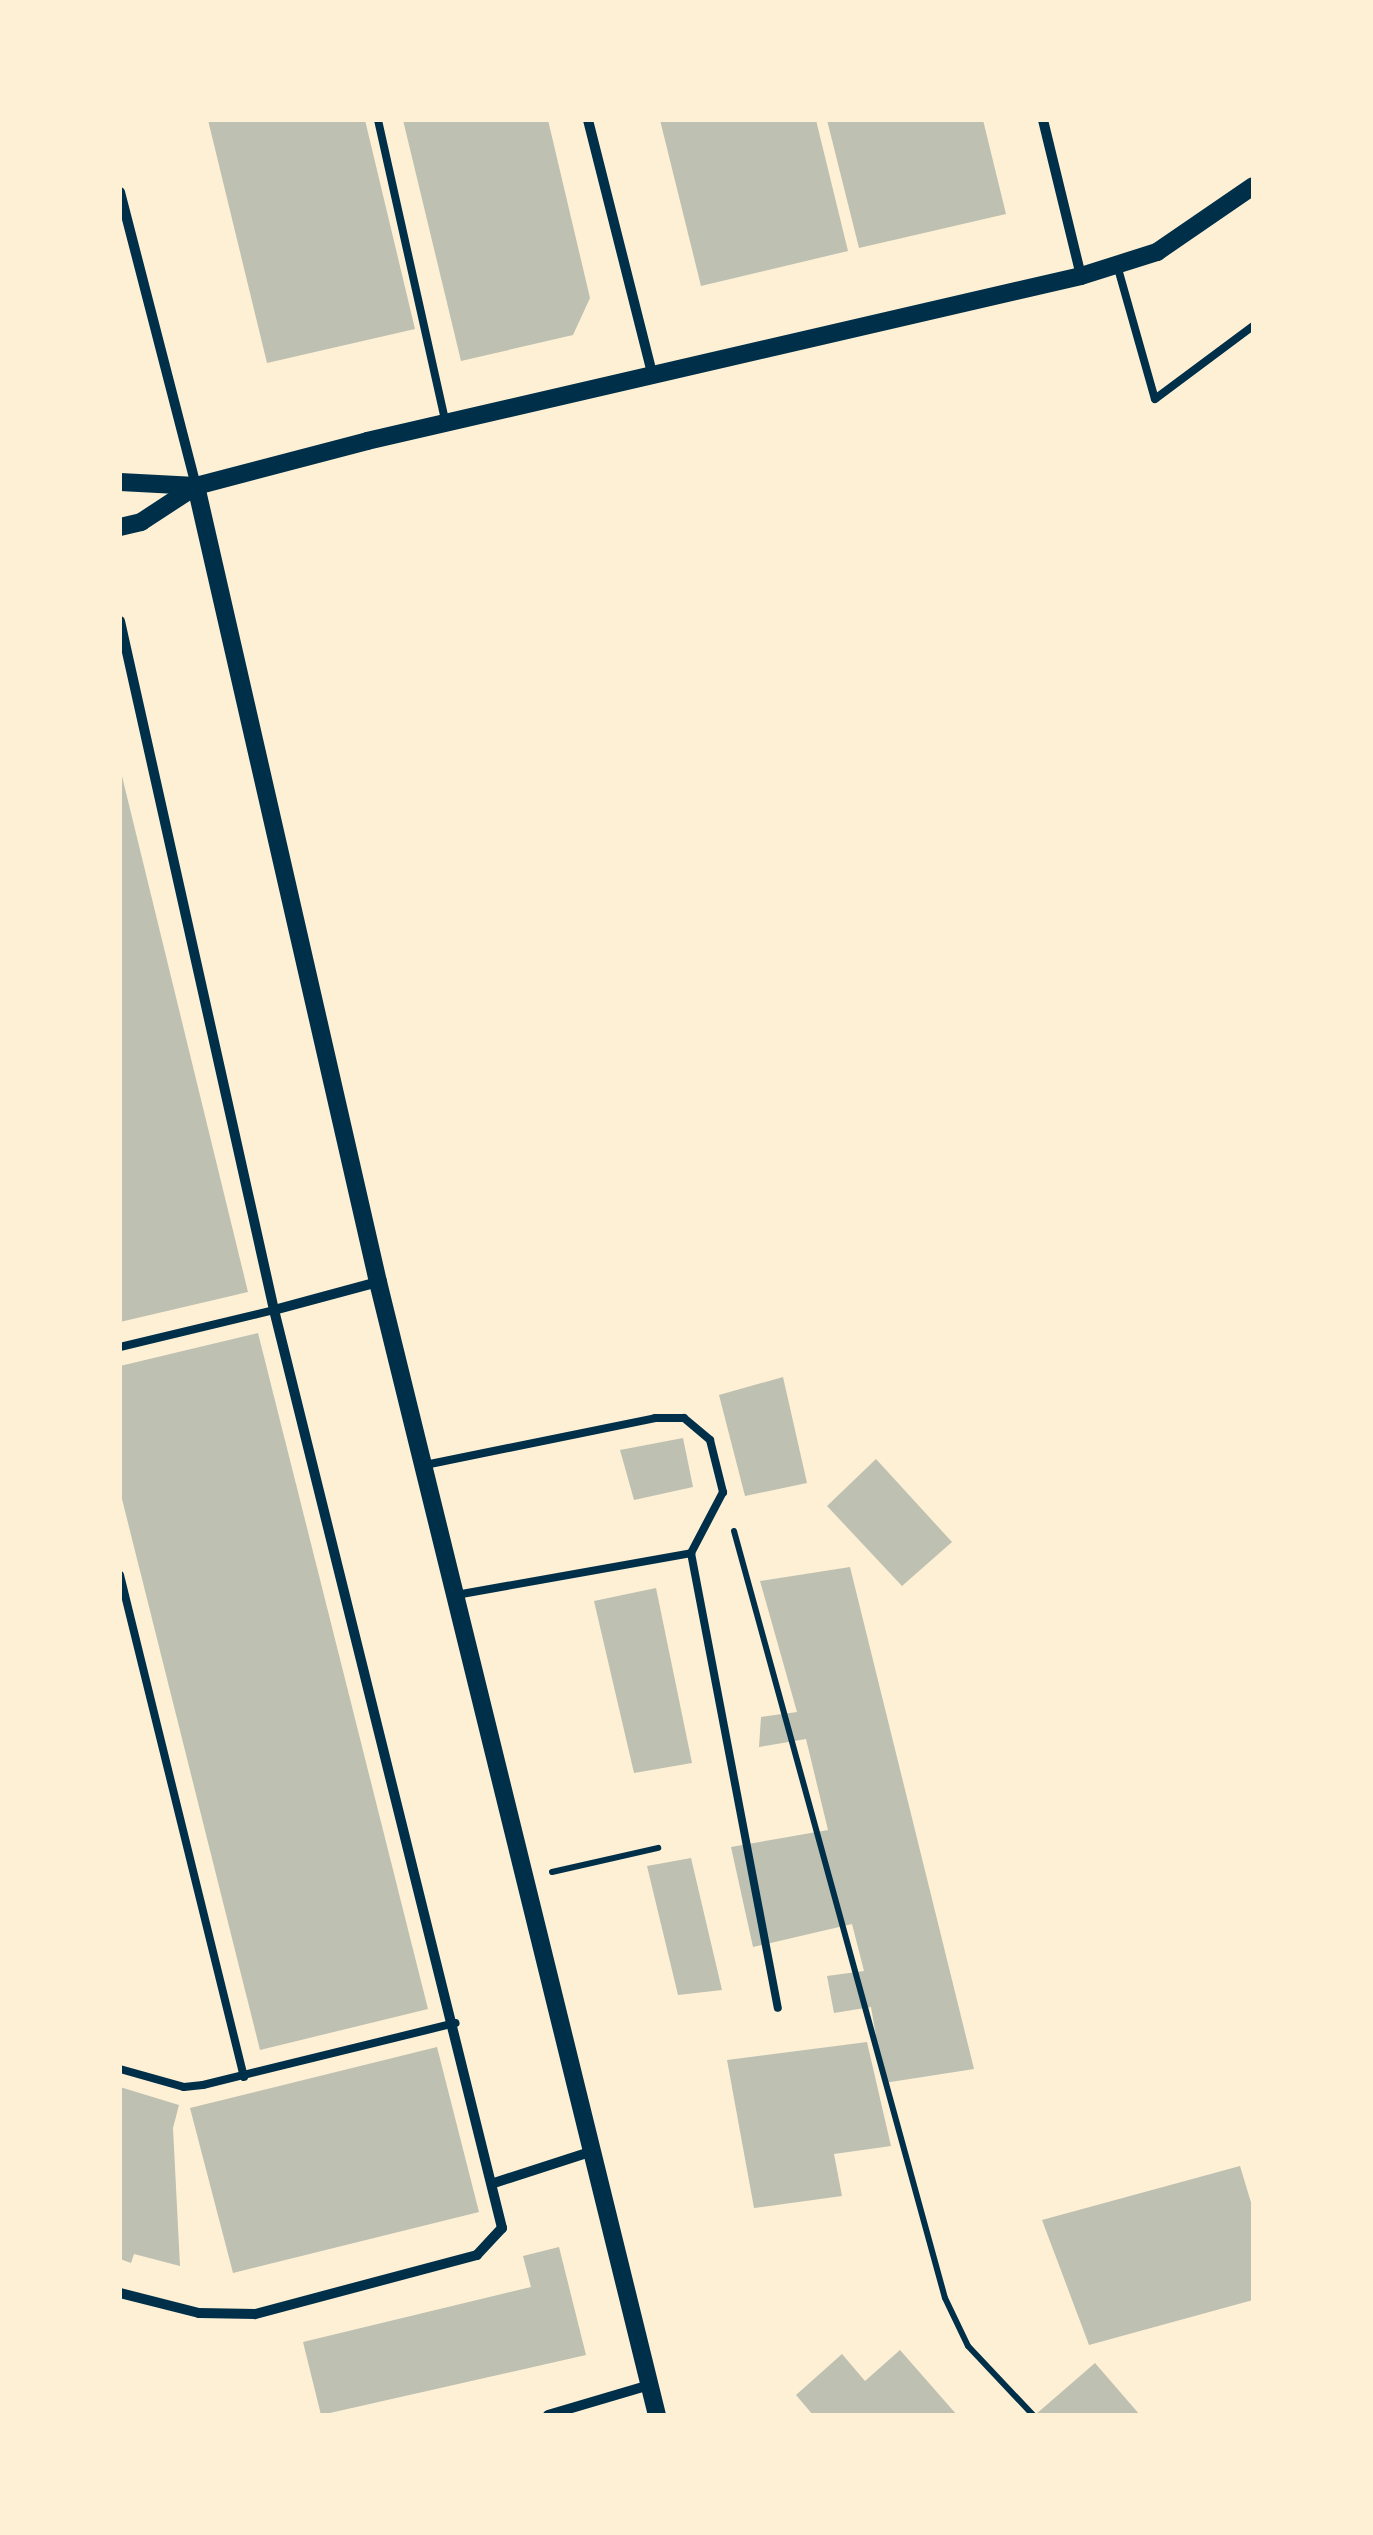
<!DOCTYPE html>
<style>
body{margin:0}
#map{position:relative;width:1373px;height:2535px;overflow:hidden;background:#fdf0d5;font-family:"Alegreya Sans",sans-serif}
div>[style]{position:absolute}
.building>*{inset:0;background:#bec0b2}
.path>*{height:6px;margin:-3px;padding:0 3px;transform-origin:3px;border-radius:3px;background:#003049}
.service>*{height:8px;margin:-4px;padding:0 4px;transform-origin:4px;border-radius:4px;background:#003049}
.minor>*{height:10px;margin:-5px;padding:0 5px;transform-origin:5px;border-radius:5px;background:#003049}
.tertiary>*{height:18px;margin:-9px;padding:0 9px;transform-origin:9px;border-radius:9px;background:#003049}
span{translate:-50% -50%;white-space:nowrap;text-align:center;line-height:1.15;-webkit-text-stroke:8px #fdf0d5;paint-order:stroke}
.frame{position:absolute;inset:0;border:122px solid #fdf0d5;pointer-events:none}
</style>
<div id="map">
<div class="building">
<i style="clip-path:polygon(208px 120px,365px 120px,415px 329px,267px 363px)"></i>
<i style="clip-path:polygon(403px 120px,548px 120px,590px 298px,573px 335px,461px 361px)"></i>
<i style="clip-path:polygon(660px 120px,816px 120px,848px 251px,701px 286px)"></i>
<i style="clip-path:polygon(827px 120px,983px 120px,1006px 214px,859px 248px)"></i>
<i style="clip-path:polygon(120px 768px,248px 1292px,120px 1322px)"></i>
<i style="clip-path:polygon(258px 1333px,428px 2009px,260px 2050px,120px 1491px,120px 1366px)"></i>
<i style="clip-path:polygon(783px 1377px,807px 1483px,745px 1496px,719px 1395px)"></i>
<i style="clip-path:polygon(683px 1438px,693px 1487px,634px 1500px,620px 1450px)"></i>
<i style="clip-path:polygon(876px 1459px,952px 1542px,902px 1586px,827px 1506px)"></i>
<i style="clip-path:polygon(850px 1567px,974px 2069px,884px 2083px,871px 2007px,834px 2013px,827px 1976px,864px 1971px,852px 1924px,753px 1947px,731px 1847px,828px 1830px,806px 1739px,759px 1747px,761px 1717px,797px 1712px,760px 1581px)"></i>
<i style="clip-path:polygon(656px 1588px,692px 1763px,634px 1773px,594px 1601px)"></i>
<i style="clip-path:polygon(691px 1858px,722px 1990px,678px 1995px,647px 1866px)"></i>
<i style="clip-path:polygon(867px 2042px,891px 2146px,834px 2154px,842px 2196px,754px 2208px,727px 2060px)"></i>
<i style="clip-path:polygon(437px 2047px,479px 2212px,233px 2273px,190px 2108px)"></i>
<i style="clip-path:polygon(120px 2087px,179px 2105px,173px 2128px,180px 2266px,134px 2254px,131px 2263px,120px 2259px)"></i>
<i style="clip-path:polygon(1240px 2166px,1253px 2209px,1253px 2300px,1089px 2345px,1042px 2220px)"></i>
<i style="clip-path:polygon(559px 2247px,586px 2355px,321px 2415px,303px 2342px,531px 2287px,523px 2256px)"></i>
<i style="clip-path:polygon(900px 2350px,957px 2415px,813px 2415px,796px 2395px,842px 2354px,865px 2381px)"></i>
<i style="clip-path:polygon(1095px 2363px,1140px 2415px,1035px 2415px)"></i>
</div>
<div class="path">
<i style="left:734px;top:1531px;width:795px;rotate:74.62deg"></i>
<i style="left:945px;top:2298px;width:53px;rotate:64.4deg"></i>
<i style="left:968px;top:2346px;width:95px;rotate:46.7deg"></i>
<i style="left:552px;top:1872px;width:109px;rotate:-12.8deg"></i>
</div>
<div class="service">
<i style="left:378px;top:120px;width:307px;rotate:77.4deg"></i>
<i style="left:1117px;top:265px;width:139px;rotate:74.2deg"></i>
<i style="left:1155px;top:399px;width:122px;rotate:-36.7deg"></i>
<i style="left:120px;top:1347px;width:158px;rotate:-13.5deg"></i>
<i style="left:425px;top:1465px;width:235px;rotate:-11.5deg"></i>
<i style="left:655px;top:1418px;width:29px"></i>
<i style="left:684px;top:1418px;width:34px;rotate:40deg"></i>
<i style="left:710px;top:1440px;width:54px;rotate:76deg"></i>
<i style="left:723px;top:1492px;width:69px;rotate:117.7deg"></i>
<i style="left:691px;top:1553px;width:463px;rotate:79.2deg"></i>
<i style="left:120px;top:1575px;width:517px;rotate:76.13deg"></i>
<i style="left:456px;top:1595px;width:239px;rotate:-10.1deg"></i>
<i style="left:120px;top:2069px;width:66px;rotate:15.7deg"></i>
<i style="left:184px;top:2087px;width:19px;rotate:-6deg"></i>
<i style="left:203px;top:2085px;width:260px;rotate:-13.8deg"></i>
</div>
<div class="minor">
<i style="left:588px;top:120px;width:264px;rotate:75.8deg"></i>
<i style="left:1043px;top:120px;width:161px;rotate:76.3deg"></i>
<i style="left:120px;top:192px;width:304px;rotate:75.5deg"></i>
<i style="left:120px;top:621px;width:706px;rotate:77.4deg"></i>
<i style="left:274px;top:1310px;width:946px;rotate:76.05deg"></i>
<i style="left:502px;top:2228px;width:37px;rotate:133deg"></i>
<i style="left:477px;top:2255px;width:230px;rotate:165.1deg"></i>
<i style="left:255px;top:2314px;width:56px;rotate:-179deg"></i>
<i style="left:199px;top:2313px;width:81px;rotate:-165.8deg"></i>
<i style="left:274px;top:1310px;width:108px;rotate:-15.1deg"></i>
<i style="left:494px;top:2183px;width:104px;rotate:-17.9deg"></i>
<i style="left:548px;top:2415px;width:105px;rotate:-16.5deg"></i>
</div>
<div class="tertiary">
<i style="left:120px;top:482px;width:76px;rotate:3deg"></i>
<i style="left:196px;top:486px;width:817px;rotate:77.12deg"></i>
<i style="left:378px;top:1282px;width:1167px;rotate:76.17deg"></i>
<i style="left:120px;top:527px;width:22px;rotate:-13deg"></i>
<i style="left:141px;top:522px;width:66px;rotate:-33.2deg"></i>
<i style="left:196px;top:486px;width:177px;rotate:-14.7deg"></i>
<i style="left:367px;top:441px;width:733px;rotate:-13.01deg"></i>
<i style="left:1081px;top:276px;width:80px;rotate:-17.5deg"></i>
<i style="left:1157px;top:252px;width:116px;rotate:-34.5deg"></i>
</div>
<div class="frame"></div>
</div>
